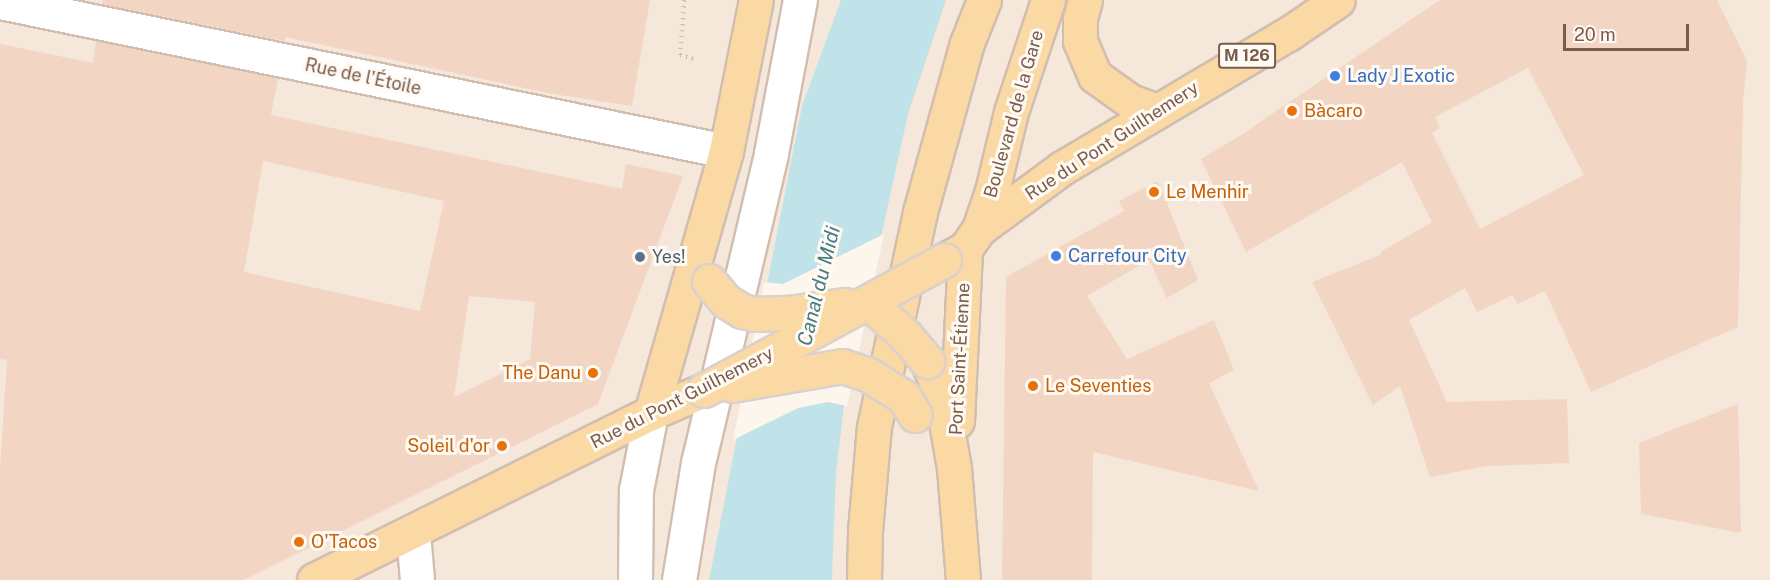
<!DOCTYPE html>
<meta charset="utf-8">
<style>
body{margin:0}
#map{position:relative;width:1770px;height:580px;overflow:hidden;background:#fdf6ec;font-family:"Public Sans",sans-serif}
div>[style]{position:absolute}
.residential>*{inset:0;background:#f5e8da}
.water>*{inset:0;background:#bfe3e8}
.pier>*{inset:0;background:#fdf6ec}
.building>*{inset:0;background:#f3d5c3}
.path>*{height:4px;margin-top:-2px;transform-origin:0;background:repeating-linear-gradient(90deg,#d9b8a5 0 1.5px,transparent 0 6px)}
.roads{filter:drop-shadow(2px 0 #d1beb0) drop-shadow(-2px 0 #d1beb0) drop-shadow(0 2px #d1beb0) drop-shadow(0 -2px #d1beb0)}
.minor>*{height:33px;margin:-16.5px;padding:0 16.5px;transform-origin:16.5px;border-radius:16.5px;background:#fff}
.secondary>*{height:33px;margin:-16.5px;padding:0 16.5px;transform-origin:16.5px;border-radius:16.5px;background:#fff}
.primary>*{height:33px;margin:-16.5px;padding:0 16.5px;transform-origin:16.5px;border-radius:16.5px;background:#fbd9a5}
.bridges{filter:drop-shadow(2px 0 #dad1cd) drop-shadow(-2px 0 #dad1cd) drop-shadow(0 2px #dad1cd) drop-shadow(0 -2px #dad1cd)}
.primary-bridge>*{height:33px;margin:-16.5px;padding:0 16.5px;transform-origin:16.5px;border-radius:16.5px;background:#fbd9a5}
.dots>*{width:16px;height:16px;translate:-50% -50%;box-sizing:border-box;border:3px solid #fffaf3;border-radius:50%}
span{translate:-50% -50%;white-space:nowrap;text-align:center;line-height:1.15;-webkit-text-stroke:6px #fffaf3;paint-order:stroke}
.shield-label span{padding:2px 4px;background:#fffaf3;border:2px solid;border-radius:4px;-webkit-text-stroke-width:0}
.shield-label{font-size:16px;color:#7a5c4d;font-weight:700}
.shop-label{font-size:18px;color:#366cbe}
.left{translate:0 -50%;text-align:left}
.street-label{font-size:18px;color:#7a5c4d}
.food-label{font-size:18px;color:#c56008}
.right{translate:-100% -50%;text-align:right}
.service-label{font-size:18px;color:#4e5e75}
.water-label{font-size:20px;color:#437c86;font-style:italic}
.scale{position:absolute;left:1563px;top:24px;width:126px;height:27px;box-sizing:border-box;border:3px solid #7a5c4d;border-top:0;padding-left:8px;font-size:18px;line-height:21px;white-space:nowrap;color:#7a5c4d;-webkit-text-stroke:4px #fffaf3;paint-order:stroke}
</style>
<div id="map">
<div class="residential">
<i style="clip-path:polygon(0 0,1770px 0,1770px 580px,0 580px)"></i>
</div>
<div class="water">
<i style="clip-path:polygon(841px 0,946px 0,908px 114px,844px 406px,836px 472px,832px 580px,709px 580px,802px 106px)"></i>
</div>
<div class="pier">
<i style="clip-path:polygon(884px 234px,847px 406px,828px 402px,798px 408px,733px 440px,764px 282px,783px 284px)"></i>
</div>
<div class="building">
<i style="clip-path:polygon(103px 0,650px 0,632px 106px,553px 94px,285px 37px,285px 41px,102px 4px)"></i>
<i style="clip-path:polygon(evenodd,1440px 0,1717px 0,1747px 61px,1743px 102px,1738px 327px,1591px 392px,1545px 291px,1517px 304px,1513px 295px,1477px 312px,1465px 288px,1409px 320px,1447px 402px,1567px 399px,1569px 463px,1487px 466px,1430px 477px,1400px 386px,1373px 405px,1312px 282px,1380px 255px,1382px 251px,1432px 222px,1402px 162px,1246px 252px,1201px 159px,1241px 135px,1440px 0,1528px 68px,1584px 175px,1480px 229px,1432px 133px,1440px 128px,1435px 117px,1528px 68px)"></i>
<i style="clip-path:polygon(evenodd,96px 41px,278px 78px,271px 115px,622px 189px,626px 164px,683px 176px,598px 404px,244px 580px,0 580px,0 470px,7px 360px,0 359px,0 44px,93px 63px,96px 41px,263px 161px,444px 201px,420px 311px,244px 272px,263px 161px,96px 41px,469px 296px,535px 302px,530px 359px,454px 397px,469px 296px)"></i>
<i style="clip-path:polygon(1158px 181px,1198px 280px,1167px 298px,1149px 260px,1087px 296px,1127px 359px,1214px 320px,1234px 370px,1209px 383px,1259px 491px,1093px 452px,1092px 580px,1002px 580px,1006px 277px,1124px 211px,1119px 201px)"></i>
<i style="clip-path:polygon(1738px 404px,1741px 533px,1641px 514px,1639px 443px)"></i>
</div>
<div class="path">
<i style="left:684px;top:0;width:55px;rotate:94.2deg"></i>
<i style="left:680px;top:55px;width:16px;rotate:15deg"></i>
</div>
<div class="roads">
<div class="minor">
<i style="left:0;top:2px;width:741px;rotate:11.6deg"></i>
<i style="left:413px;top:533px;width:47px;rotate:85.1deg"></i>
<i style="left:635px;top:580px;width:90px;rotate:-89.4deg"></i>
<i style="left:636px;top:490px;width:78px;rotate:-79deg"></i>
</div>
<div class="secondary">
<i style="left:679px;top:580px;width:119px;rotate:-80.8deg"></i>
<i style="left:698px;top:463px;width:318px;rotate:-76.7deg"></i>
<i style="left:771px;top:153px;width:156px;rotate:-79.3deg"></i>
</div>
<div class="primary">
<i style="left:1085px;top:0;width:20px;rotate:105deg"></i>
<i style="left:1080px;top:19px;width:22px;rotate:90deg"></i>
<i style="left:1080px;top:41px;width:38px;rotate:67deg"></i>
<i style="left:1095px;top:76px;width:43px;rotate:35.5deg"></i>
<i style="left:1130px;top:101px;width:27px;rotate:20deg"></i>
<i style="left:979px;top:229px;width:40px;rotate:-71.1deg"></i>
<i style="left:992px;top:191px;width:81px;rotate:-76.5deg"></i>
<i style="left:1011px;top:112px;width:118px;rotate:-71.7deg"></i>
<i style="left:944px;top:260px;width:24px;rotate:-28deg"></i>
<i style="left:965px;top:249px;width:24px;rotate:-55deg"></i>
<i style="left:979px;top:229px;width:103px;rotate:-36.3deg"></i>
<i style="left:1062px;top:168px;width:263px;rotate:-30.7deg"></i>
<i style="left:1288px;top:34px;width:60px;rotate:-34.2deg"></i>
<i style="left:927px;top:361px;width:35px;rotate:66deg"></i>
<i style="left:941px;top:393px;width:76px;rotate:80.2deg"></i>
<i style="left:954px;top:468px;width:112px;rotate:85.4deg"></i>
<i style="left:651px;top:413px;width:273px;rotate:-74deg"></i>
<i style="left:726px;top:151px;width:154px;rotate:-78.8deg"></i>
<i style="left:957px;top:421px;width:172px;rotate:-87.3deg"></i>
<i style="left:314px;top:580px;width:376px;rotate:-26.4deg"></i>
<i style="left:651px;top:413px;width:58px;rotate:-23.5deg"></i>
<i style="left:864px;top:580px;width:49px;rotate:-88.8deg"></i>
<i style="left:865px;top:531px;width:104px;rotate:-85.1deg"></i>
<i style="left:874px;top:427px;width:220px;rotate:-77.9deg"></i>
<i style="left:920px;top:212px;width:175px;rotate:-74.5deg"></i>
<i style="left:967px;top:43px;width:46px;rotate:-68.4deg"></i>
</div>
</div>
<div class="bridges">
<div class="primary-bridge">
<i style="left:709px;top:281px;width:26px;rotate:50deg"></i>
<i style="left:726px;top:301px;width:19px;rotate:32deg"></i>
<i style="left:742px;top:311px;width:13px;rotate:13deg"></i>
<i style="left:755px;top:314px;width:33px;rotate:-2deg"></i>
<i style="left:788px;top:313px;width:58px;rotate:-8deg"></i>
<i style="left:868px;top:302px;width:51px;rotate:41.8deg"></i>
<i style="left:906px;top:336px;width:33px;rotate:50deg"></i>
<i style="left:732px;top:385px;width:112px;rotate:-9.8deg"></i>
<i style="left:842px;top:366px;width:28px;rotate:18deg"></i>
<i style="left:869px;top:375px;width:41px;rotate:32.2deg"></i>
<i style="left:904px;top:397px;width:21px;rotate:59deg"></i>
<i style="left:704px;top:390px;width:273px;rotate:-28.4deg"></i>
</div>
</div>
<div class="dots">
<i style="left:1335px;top:76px;background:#3f7fe0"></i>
<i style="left:1292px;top:111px;background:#e8710a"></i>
<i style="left:1154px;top:192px;background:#e8710a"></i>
<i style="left:1056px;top:256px;background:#3f7fe0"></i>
<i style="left:640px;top:257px;background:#5c6f8a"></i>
<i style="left:593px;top:373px;background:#e8710a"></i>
<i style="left:1033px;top:386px;background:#e8710a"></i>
<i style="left:502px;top:446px;background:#e8710a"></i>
<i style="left:299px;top:542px;background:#e8710a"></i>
</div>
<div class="shield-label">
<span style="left:1247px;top:56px">M 126</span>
</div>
<div class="shop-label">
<span class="left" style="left:1347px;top:76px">Lady J Exotic</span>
<span class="left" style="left:1068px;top:256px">Carrefour City</span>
</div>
<div class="street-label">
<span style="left:363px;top:77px;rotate:12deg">Rue de l'Étoile</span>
<span style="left:1014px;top:114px;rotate:-74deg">Boulevard de la Gare</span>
<span style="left:1112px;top:141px;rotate:-33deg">Rue du Pont Guilhemery</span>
<span style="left:960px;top:359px;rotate:-87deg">Port Saint-Étienne</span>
<span style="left:682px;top:398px;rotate:-27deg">Rue du Pont Guilhemery</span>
</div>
<div class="food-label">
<span class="left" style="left:1304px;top:111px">Bàcaro</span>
<span class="left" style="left:1166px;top:192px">Le Menhir</span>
<span class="right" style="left:581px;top:373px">The Danu</span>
<span class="left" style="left:1045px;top:386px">Le Seventies</span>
<span class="right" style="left:490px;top:446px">Soleil d'or</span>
<span class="left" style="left:311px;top:542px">O'Tacos</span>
</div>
<div class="service-label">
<span class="left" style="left:652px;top:257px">Yes!</span>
</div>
<div class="water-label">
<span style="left:819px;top:286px;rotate:-76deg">Canal du Midi</span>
</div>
<div class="scale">20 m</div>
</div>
